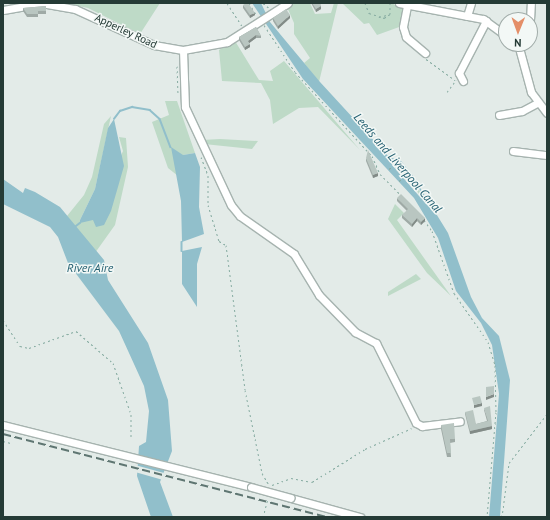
<!DOCTYPE html>
<style>
body{margin:0}
#map{position:relative;width:550px;height:520px;overflow:hidden;background:#e3ebe8;font-family:"PT Sans",sans-serif}
div>[style]{position:absolute}
.green>*{inset:0;background:#bedac7}
.water>*{inset:0;background:#91bfcb}
.pier>*{inset:0;background:#e3ebe8}
.stream>*{height:1.5px;margin:-0.75px;padding:0 0.75px;transform-origin:0.75px;border-radius:0.75px;background:#91bfcb}
.path>*{height:1px;margin-top:-0.5px;transform-origin:0;background:repeating-linear-gradient(90deg,#87aca2 0 2px,transparent 0 5px)}
.roads{filter:drop-shadow(1px 0 #a6b3af) drop-shadow(-1px 0 #a6b3af) drop-shadow(0 1px #a6b3af) drop-shadow(0 -1px #a6b3af)}
.minor>*{height:7px;margin:-3.5px;padding:0 3.5px;transform-origin:3.5px;border-radius:3.5px;background:#fff}
.rail>*{height:1.5px;margin-top:-0.75px;transform-origin:0;background:repeating-linear-gradient(90deg,#5f7672 0 8px,transparent 0 12px)}
.bridges{filter:drop-shadow(1px 0 #a6b3af) drop-shadow(-1px 0 #a6b3af) drop-shadow(0 1px #a6b3af) drop-shadow(0 -1px #a6b3af)}
.minor-bridge>*{height:7px;margin:-3.5px;padding:0 3.5px;transform-origin:3.5px;border-radius:3.5px;background:#fff}
.wall>*{inset:0;background:#9faaa6}
.shaded-wall>*{inset:0;background:#828b87}
.building>*{inset:0;background:#b9c6c1}
span{translate:-50% -50%;white-space:nowrap;text-align:center;line-height:1.15;-webkit-text-stroke:3px #f3f8f6;paint-order:stroke}
.street-label{font-size:11px;color:#253b36}
.water-label{font-size:12px;color:#246071;font-style:italic}
.frame{position:absolute;inset:0;border:4px solid #253b36;pointer-events:none}
.north{position:absolute;left:498px;top:12px;width:40px;height:40px;box-sizing:border-box;background:#f3f8f6;border:1px solid #a1aca9;border-radius:50%;rotate:181deg;font-size:11px;font-weight:700;line-height:16px;text-align:center;color:#253b36}
.north::after{content:'';display:block;margin:auto;width:14px;height:18px;background:#e48e68;clip-path:polygon(50% 0,100% 100%,50% 72%,0 100%)}
</style>
<div id="map">
<div class="green">
<i style="clip-path:polygon(65px 3px,160px 3px,140px 34px,88px 8px)"></i>
<i style="clip-path:polygon(293px 3px,310px 3px,315px 14px,331px 13px,334px 3px,338px 3px,319px 82px,304px 63px,310px 58px,294px 34px,294px 23px,287px 7px)"></i>
<i style="clip-path:polygon(342px 3px,391px 3px,405px 9px,402px 26px,377px 35px,369px 23px,364px 24px)"></i>
<i style="clip-path:polygon(235px 41px,259px 80px,273px 81px,270px 71px,284px 61px,360px 150px,318px 107px,299px 108px,273px 124px,270px 100px,261px 83px,222px 81px,219px 50px)"></i>
<i style="clip-path:polygon(165px 101px,177px 101px,195px 153px,183px 155px,178px 176px,168px 168px,152px 122px,169px 115px)"></i>
<i style="clip-path:polygon(111px 116px,95px 189px,80px 220px,93px 219px,123px 151px,119px 137px,126px 138px,128px 167px,115px 225px,95px 253px,67px 216px,84px 195px,92px 177px,104px 124px)"></i>
<i style="clip-path:polygon(202px 140px,220px 139px,258px 141px,252px 149px,204px 144px)"></i>
<i style="clip-path:polygon(396px 163px,402px 165px,419px 187px,420px 195px)"></i>
<i style="clip-path:polygon(395px 204px,404px 213px,397px 220px,451px 296px,427px 273px,388px 219px)"></i>
<i style="clip-path:polygon(416px 274px,421px 279px,388px 296px,388px 292px)"></i>
</div>
<div class="water">
<i style="clip-path:polygon(evenodd,252px 3px,261px 3px,270px 22px,320px 82px,389px 157px,401px 161px,411px 173px,448px 233px,471px 297px,482px 318px,499px 336px,510px 380px,500px 517px,489px 517px,499px 394px,492px 345px,481px 323px,456px 291px,438px 238px,414px 198px,303px 79px,252px 3px,392px 160px,402px 165px,420px 190px,419px 196px,392px 165px,392px 160px)"></i>
<i style="clip-path:polygon(114px 119px,124px 166px,111px 211px,104px 225px,96px 227px,93px 220px,80px 223px,80px 220px,95px 189px,108px 128px)"></i>
<i style="clip-path:polygon(171px 147px,183px 155px,195px 153px,200px 167px,199px 207px,204px 234px,182px 242px,181px 201px)"></i>
<i style="clip-path:polygon(3px 179px,23px 193px,25px 188px,35px 192px,60px 207px,104px 260px,108px 280px,148px 343px,168px 400px,172px 451px,160px 482px,173px 517px,151px 517px,137px 476px,139px 446px,146px 442px,149px 411px,144px 386px,119px 331px,68px 263px,58px 237px,50px 227px,3px 204px)"></i>
<i style="clip-path:polygon(202px 247px,197px 264px,197px 307px,182px 284px,182px 251px)"></i>
</div>
<div class="pier">
<i style="clip-path:polygon(135px 465px,164px 473px,163px 480px,135px 472px)"></i>
</div>
<div class="stream">
<i style="left:114px;top:119px;width:10px;rotate:-53deg"></i>
<i style="left:120px;top:111px;width:13px;rotate:-18deg"></i>
<i style="left:132px;top:107px;width:18px;rotate:9deg"></i>
<i style="left:150px;top:110px;width:13px;rotate:42deg"></i>
<i style="left:160px;top:119px;width:30px;rotate:69deg"></i>
<i style="left:76px;top:226px;width:5px;rotate:-37deg"></i>
<i style="left:182px;top:242px;width:9px;rotate:90deg"></i>
</div>
<div class="path">
<i style="left:227px;top:3px;width:27px;rotate:57deg"></i>
<i style="left:249px;top:3px;width:15px;rotate:58deg"></i>
<i style="left:263px;top:3px;width:8px;rotate:40deg"></i>
<i style="left:365px;top:3px;width:11px;rotate:68deg"></i>
<i style="left:369px;top:13px;width:16px;rotate:18deg"></i>
<i style="left:384px;top:18px;width:7px;rotate:-34deg"></i>
<i style="left:390px;top:14px;width:11px;rotate:-90deg"></i>
<i style="left:379px;top:17px;width:11px;rotate:-15deg"></i>
<i style="left:264px;top:25px;width:56px;rotate:56.6deg"></i>
<i style="left:295px;top:72px;width:114px;rotate:47.5deg"></i>
<i style="left:372px;top:156px;width:20px;rotate:66deg"></i>
<i style="left:380px;top:174px;width:28px;rotate:45deg"></i>
<i style="left:426px;top:59px;width:36px;rotate:36deg"></i>
<i style="left:177px;top:66px;width:28px;rotate:88deg"></i>
<i style="left:447px;top:92px;width:15px;rotate:-53deg"></i>
<i style="left:201px;top:157px;width:19px;rotate:69deg"></i>
<i style="left:208px;top:175px;width:30px;rotate:90deg"></i>
<i style="left:208px;top:205px;width:38px;rotate:73deg"></i>
<i style="left:219px;top:241px;width:8px;rotate:30deg"></i>
<i style="left:226px;top:245px;width:146px;rotate:82.5deg"></i>
<i style="left:245px;top:390px;width:85px;rotate:78.4deg"></i>
<i style="left:262px;top:473px;width:14px;rotate:60deg"></i>
<i style="left:389px;top:169px;width:5px;rotate:-37deg"></i>
<i style="left:399px;top:181px;width:5px;rotate:-37deg"></i>
<i style="left:411px;top:205px;width:8px;rotate:45deg"></i>
<i style="left:424px;top:220px;width:14px;rotate:54deg"></i>
<i style="left:432px;top:231px;width:66px;rotate:70.5deg"></i>
<i style="left:454px;top:293px;width:60px;rotate:55.2deg"></i>
<i style="left:488px;top:342px;width:24px;rotate:73deg"></i>
<i style="left:495px;top:365px;width:47px;rotate:88.8deg"></i>
<i style="left:496px;top:412px;width:105px;rotate:94.9deg"></i>
<i style="left:3px;top:320px;width:31px;rotate:57deg"></i>
<i style="left:20px;top:346px;width:9px;rotate:13deg"></i>
<i style="left:29px;top:348px;width:50px;rotate:-19.9deg"></i>
<i style="left:76px;top:331px;width:49px;rotate:40.9deg"></i>
<i style="left:113px;top:363px;width:54px;rotate:70.6deg"></i>
<i style="left:131px;top:414px;width:24px;rotate:90deg"></i>
<i style="left:3px;top:441px;width:8px;rotate:14deg"></i>
<i style="left:272px;top:485px;width:20px;rotate:-20deg"></i>
<i style="left:291px;top:478px;width:21px;rotate:11deg"></i>
<i style="left:312px;top:482px;width:62px;rotate:-31.9deg"></i>
<i style="left:365px;top:449px;width:51px;rotate:-24.1deg"></i>
<i style="left:263px;top:517px;width:20px;rotate:-75deg"></i>
<i style="left:502px;top:517px;width:54px;rotate:-82.6deg"></i>
<i style="left:509px;top:463px;width:62px;rotate:-52.2deg"></i>
</div>
<div class="roads">
<div class="minor">
<i style="left:399px;top:3px;width:86px;rotate:10.8deg"></i>
<i style="left:483px;top:19px;width:29px;rotate:36deg"></i>
<i style="left:407px;top:6px;width:21px;rotate:101deg"></i>
<i style="left:403px;top:27px;width:10px;rotate:73deg"></i>
<i style="left:406px;top:37px;width:25px;rotate:40deg"></i>
<i style="left:3px;top:10px;width:39px;rotate:-10deg"></i>
<i style="left:41px;top:3px;width:35px;rotate:10deg"></i>
<i style="left:75px;top:9px;width:87px;rotate:24.5deg"></i>
<i style="left:154px;top:45px;width:29px;rotate:10deg"></i>
<i style="left:183px;top:50px;width:45px;rotate:-10.3deg"></i>
<i style="left:227px;top:42px;width:72px;rotate:-32.6deg"></i>
<i style="left:467px;top:16px;width:14px;rotate:-73deg"></i>
<i style="left:530px;top:20px;width:17px;rotate:-87deg"></i>
<i style="left:518px;top:44px;width:50px;rotate:74.8deg"></i>
<i style="left:531px;top:92px;width:26px;rotate:53deg"></i>
<i style="left:183px;top:50px;width:57px;rotate:88deg"></i>
<i style="left:185px;top:107px;width:108px;rotate:64.9deg"></i>
<i style="left:231px;top:205px;width:14px;rotate:51deg"></i>
<i style="left:240px;top:216px;width:66px;rotate:35.1deg"></i>
<i style="left:294px;top:254px;width:48px;rotate:58.6deg"></i>
<i style="left:319px;top:295px;width:52px;rotate:45.8deg"></i>
<i style="left:355px;top:332px;width:24px;rotate:28deg"></i>
<i style="left:376px;top:343px;width:89px;rotate:63.4deg"></i>
<i style="left:416px;top:423px;width:7px;rotate:27deg"></i>
<i style="left:422px;top:426px;width:38px;rotate:-7deg"></i>
<i style="left:463px;top:81px;width:9px;rotate:-117deg"></i>
<i style="left:459px;top:73px;width:59px;rotate:-62.6deg"></i>
<i style="left:499px;top:115px;width:23px;rotate:-10deg"></i>
<i style="left:522px;top:111px;width:17px;rotate:-28deg"></i>
<i style="left:513px;top:151px;width:34px;rotate:7deg"></i>
<i style="left:3px;top:425px;width:256px;rotate:14deg"></i>
<i style="left:291px;top:498px;width:72px;rotate:15.4deg"></i>
</div>
</div>
<div class="rail">
<i style="left:3px;top:434px;width:334px;rotate:14.4deg"></i>
</div>
<div class="bridges">
<div class="minor-bridge">
<i style="left:251px;top:487px;width:41px;rotate:15.4deg"></i>
</div>
</div>
<div class="wall">
<i style="clip-path:polygon(311px 3px,320px 3px,321px 9px,316px 12px)"></i>
<i style="clip-path:polygon(243px 5px,255px 15px,250px 18px,243px 8px)"></i>
<i style="clip-path:polygon(46px 6px,46px 14px,38px 14px,38px 17px,27px 17px,23px 11px,23px 8px)"></i>
<i style="clip-path:polygon(273px 18px,290px 18px,278px 29px,273px 21px)"></i>
<i style="clip-path:polygon(256px 27px,261px 36px,261px 38px,256px 38px,249px 43px,250px 47px,245px 50px,239px 40px,239px 37px)"></i>
<i style="clip-path:polygon(366px 158px,378px 176px,373px 178px,366px 161px)"></i>
<i style="clip-path:polygon(397px 198px,425px 221px,421px 225px,417px 221px,412px 227px,402px 218px,402px 215px,407px 211px,397px 201px)"></i>
<i style="clip-path:polygon(484px 408px,492px 429px,470px 434px,465px 414px,465px 412px,476px 424px,487px 421px,484px 410px)"></i>
<i style="clip-path:polygon(441px 425px,455px 439px,455px 442px,450px 443px,451px 457px,447px 457px,441px 429px)"></i>
</div>
<div class="shaded-wall">
<i style="clip-path:polygon(321px 6px,321px 9px,316px 12px,316px 9px)"></i>
<i style="clip-path:polygon(255px 13px,255px 15px,250px 18px,250px 15px)"></i>
<i style="clip-path:polygon(290px 15px,290px 18px,278px 29px,278px 26px)"></i>
<i style="clip-path:polygon(256px 35px,256px 38px,248px 44px,248px 41px)"></i>
<i style="clip-path:polygon(250px 44px,250px 47px,245px 50px,245px 47px)"></i>
<i style="clip-path:polygon(378px 173px,378px 176px,373px 178px,373px 175px)"></i>
<i style="clip-path:polygon(417px 218px,417px 221px,412px 227px,412px 224px)"></i>
<i style="clip-path:polygon(425px 218px,425px 221px,421px 225px,421px 222px)"></i>
<i style="clip-path:polygon(494px 394px,494px 397px,486px 400px,486px 397px)"></i>
<i style="clip-path:polygon(482px 403px,482px 406px,474px 408px,474px 405px)"></i>
<i style="clip-path:polygon(492px 426px,492px 429px,470px 434px,470px 431px)"></i>
</div>
<div class="building">
<i style="clip-path:polygon(246px 3px,248px 3px,255px 13px,250px 15px,243px 5px)"></i>
<i style="clip-path:polygon(312px 3px,320px 3px,321px 6px,316px 9px)"></i>
<i style="clip-path:polygon(46px 6px,46px 11px,38px 11px,38px 14px,27px 14px,23px 8px)"></i>
<i style="clip-path:polygon(286px 9px,290px 15px,278px 26px,273px 18px)"></i>
<i style="clip-path:polygon(256px 27px,261px 36px,256px 35px,248px 41px,250px 44px,245px 47px,239px 37px)"></i>
<i style="clip-path:polygon(368px 150px,378px 173px,373px 175px,366px 158px)"></i>
<i style="clip-path:polygon(401px 194px,425px 218px,421px 222px,417px 218px,412px 224px,402px 215px,408px 209px,397px 198px)"></i>
<i style="clip-path:polygon(494px 386px,494px 394px,486px 397px,486px 387px)"></i>
<i style="clip-path:polygon(480px 396px,482px 403px,474px 405px,472px 398px)"></i>
<i style="clip-path:polygon(490px 406px,492px 426px,470px 431px,465px 412px,473px 410px,476px 424px,488px 421px,484px 408px)"></i>
<i style="clip-path:polygon(454px 423px,455px 439px,450px 439px,451px 453px,447px 453px,441px 425px)"></i>
</div>
<div class="street-label">
<span style="left:126px;top:31px;rotate:25deg">Apperley Road</span>
</div>
<div class="water-label">
<span style="left:398px;top:163px;rotate:49deg">Leeds and Liverpool Canal</span>
<span style="left:90px;top:268px">River Aire</span>
</div>
<div class="frame"></div>
<div class="north">N</div>
</div>
